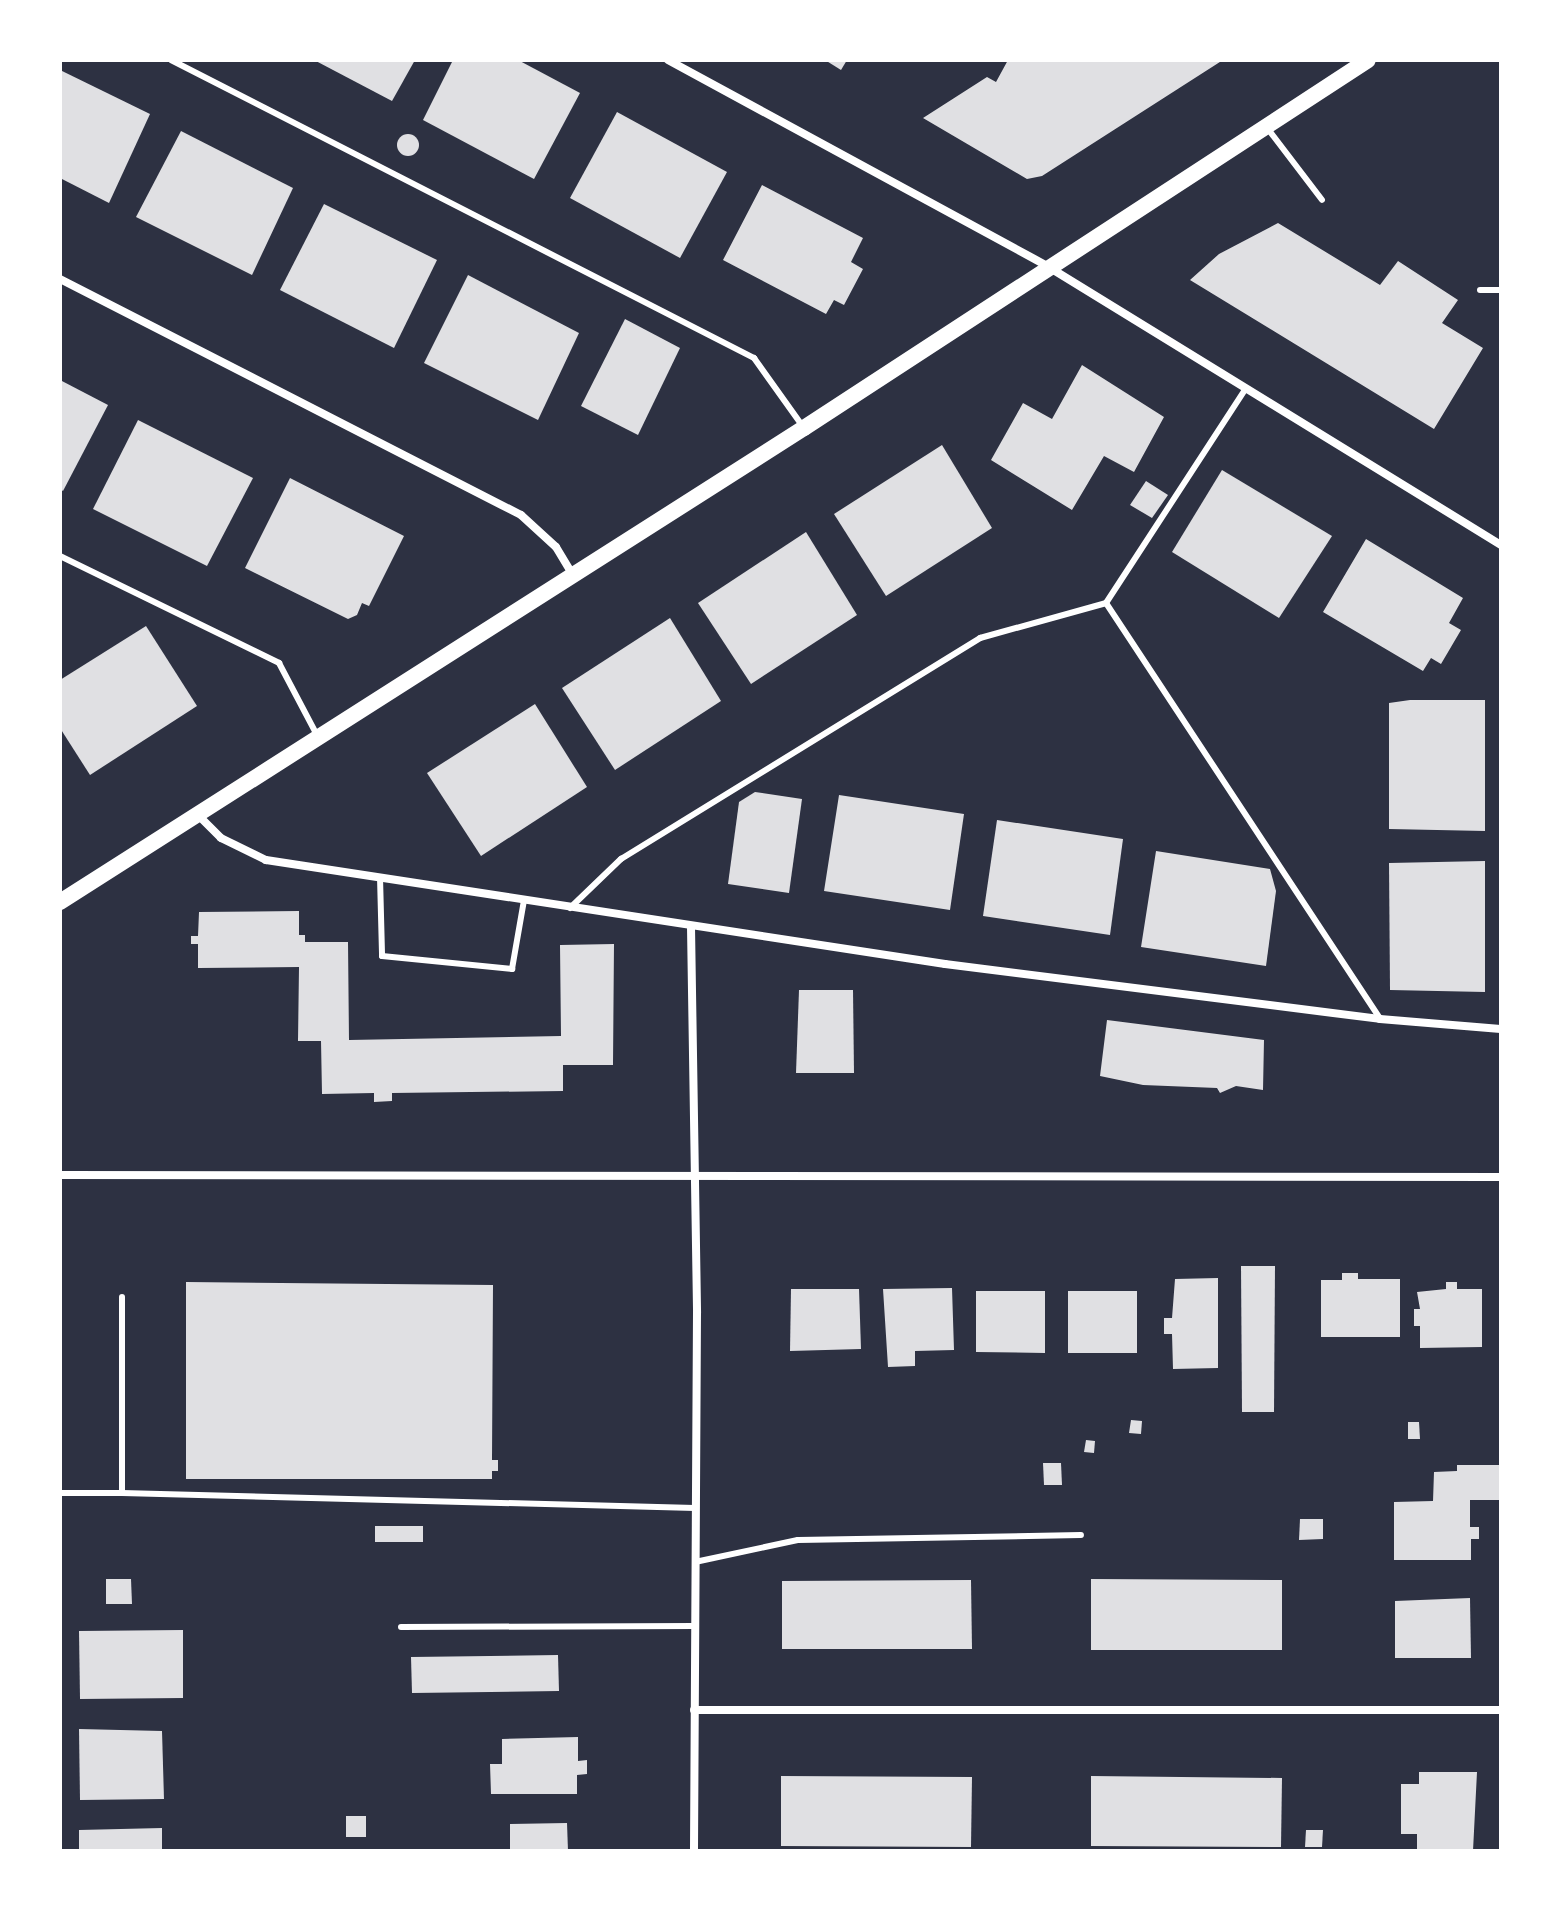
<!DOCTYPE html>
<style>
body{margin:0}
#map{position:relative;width:1561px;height:1911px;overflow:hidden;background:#2d3142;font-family:"IBM Plex Serif",serif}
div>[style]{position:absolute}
.building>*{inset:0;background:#e0e0e3}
.round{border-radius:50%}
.service>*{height:6px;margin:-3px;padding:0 3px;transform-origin:3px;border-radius:3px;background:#fff}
.minor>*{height:8px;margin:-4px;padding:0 4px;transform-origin:4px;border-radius:4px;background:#fff}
.secondary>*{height:16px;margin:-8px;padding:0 8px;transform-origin:8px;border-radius:8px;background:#fff}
span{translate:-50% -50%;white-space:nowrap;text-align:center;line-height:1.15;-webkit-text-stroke:6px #fff;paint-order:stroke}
.frame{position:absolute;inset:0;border:62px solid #fff;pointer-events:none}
</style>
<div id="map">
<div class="building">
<i style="clip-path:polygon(314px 60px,415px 60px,392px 101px)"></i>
<i style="clip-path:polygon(453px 60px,518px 60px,580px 93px,534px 179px,423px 120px)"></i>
<i style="clip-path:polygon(825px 60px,847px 60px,841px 70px)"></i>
<i style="clip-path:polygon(1008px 60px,1223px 60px,1042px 176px,1027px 179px,923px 118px,987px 77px,996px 82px)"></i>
<i style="clip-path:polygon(60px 70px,150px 114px,109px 203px,60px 178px)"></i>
<i style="clip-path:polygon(617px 112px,727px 172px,680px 258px,570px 198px)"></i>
<i style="clip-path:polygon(181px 131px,293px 188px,252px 275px,136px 217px)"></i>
<i class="round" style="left:397px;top:134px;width:22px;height:22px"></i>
<i style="clip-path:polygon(762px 185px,863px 238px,851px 262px,863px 269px,844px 305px,834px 300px,826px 314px,723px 260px)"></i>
<i style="clip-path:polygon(324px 204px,437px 260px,394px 348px,280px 290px)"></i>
<i style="clip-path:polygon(1278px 223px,1380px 285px,1398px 261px,1458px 300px,1442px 323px,1483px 348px,1434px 429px,1190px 280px,1219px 254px)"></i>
<i style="clip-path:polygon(468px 275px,579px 333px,538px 420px,424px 363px)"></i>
<i style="clip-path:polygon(625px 319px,680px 348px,638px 435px,581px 406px)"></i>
<i style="clip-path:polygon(1082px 365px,1164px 417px,1134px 472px,1104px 456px,1072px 510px,991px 460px,1023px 403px,1052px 419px)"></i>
<i style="clip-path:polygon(60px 380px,108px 405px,63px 491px,60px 489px)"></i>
<i style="clip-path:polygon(138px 420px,253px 478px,207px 566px,93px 509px)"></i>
<i style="clip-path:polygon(942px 445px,992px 528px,886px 596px,834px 514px)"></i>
<i style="clip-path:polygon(1222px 470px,1332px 536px,1279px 618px,1172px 552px)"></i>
<i style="clip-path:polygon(290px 478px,404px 536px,369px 606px,362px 603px,357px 615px,348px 619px,245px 568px)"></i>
<i style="clip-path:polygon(1146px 481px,1168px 495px,1152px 518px,1130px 505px)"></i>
<i style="clip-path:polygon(806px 532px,857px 615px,751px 684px,698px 603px)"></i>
<i style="clip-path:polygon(1366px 539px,1463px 598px,1449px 623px,1461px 630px,1441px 664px,1431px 658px,1423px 671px,1323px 612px)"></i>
<i style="clip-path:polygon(670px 618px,721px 701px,615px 770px,562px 688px)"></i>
<i style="clip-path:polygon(146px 626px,197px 706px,90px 775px,60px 728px,60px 680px)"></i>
<i style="clip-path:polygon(1410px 700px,1485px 700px,1485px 831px,1389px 829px,1389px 703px)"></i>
<i style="clip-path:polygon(535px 704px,587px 787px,481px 856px,427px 773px)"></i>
<i style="clip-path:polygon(755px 792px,802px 799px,789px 893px,728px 884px,739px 802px)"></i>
<i style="clip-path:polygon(839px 795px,964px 814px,950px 910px,824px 891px)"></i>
<i style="clip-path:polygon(997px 820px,1123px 839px,1110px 935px,983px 916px)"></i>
<i style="clip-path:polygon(1156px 851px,1270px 869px,1276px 891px,1266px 966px,1141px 947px)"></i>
<i style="clip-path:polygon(1485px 861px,1485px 992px,1390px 990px,1389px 863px)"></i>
<i style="clip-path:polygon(299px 911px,299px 935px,305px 935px,305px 942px,348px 942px,349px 1040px,561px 1036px,560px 945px,614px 944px,613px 1065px,563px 1065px,563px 1091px,392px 1093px,392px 1101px,374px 1102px,374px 1093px,322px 1094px,321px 1041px,298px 1041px,299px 967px,198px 968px,198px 944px,191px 944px,191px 936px,198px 936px,199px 912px)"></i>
<i style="clip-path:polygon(799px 990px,853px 990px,854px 1073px,796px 1073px)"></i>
<i style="clip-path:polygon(1107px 1020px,1264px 1040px,1263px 1090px,1236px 1086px,1220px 1093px,1217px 1088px,1143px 1085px,1100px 1076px)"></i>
<i style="clip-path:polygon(1241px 1266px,1275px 1266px,1274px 1412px,1242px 1412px)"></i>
<i style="clip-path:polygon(1342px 1273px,1358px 1273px,1358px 1279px,1400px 1279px,1400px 1337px,1321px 1337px,1321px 1280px,1342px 1280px)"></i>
<i style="clip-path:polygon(1218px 1278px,1218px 1368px,1173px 1369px,1172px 1334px,1164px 1334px,1164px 1318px,1172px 1318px,1175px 1279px)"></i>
<i style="clip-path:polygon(186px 1282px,493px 1285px,492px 1460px,498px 1460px,498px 1471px,492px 1471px,492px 1479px,186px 1479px)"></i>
<i style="clip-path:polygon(1446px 1282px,1457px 1282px,1457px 1289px,1482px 1289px,1482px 1347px,1420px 1348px,1420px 1326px,1414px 1326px,1414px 1309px,1420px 1309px,1417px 1292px,1446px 1289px)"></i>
<i style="clip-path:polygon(952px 1288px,954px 1350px,915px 1351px,915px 1366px,888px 1367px,883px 1289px)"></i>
<i style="clip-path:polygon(791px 1289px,859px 1289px,861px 1349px,790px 1351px)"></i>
<i style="clip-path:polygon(976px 1291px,1045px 1291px,1045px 1353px,976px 1352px)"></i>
<i style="clip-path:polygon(1068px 1291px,1137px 1291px,1137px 1353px,1068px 1353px)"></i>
<i style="clip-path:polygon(1131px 1420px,1142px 1421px,1141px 1434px,1129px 1433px)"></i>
<i style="clip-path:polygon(1408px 1422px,1419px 1422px,1420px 1439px,1408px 1439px)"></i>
<i style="clip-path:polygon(1086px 1440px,1095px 1441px,1094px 1453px,1084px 1452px)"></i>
<i style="clip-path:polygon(1043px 1463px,1061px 1463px,1062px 1485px,1044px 1485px)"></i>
<i style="clip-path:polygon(1457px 1465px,1501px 1465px,1501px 1500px,1470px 1500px,1470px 1527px,1479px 1527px,1479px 1539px,1471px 1539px,1471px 1560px,1394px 1560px,1394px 1502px,1433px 1501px,1434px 1472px,1457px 1471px)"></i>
<i style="clip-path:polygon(1300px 1519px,1323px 1519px,1323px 1539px,1299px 1540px)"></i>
<i style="clip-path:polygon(375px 1526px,423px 1526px,423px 1542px,375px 1542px)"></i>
<i style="clip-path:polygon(106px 1579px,131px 1579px,132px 1604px,106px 1604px)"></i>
<i style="clip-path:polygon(1091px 1579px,1282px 1580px,1282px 1650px,1091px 1650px)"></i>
<i style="clip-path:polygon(971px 1580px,972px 1649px,782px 1649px,782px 1581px)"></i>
<i style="clip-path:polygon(1470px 1598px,1471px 1658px,1395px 1658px,1395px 1601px)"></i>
<i style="clip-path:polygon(183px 1630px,183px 1698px,80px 1699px,79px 1631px)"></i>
<i style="clip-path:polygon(558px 1655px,559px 1691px,412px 1693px,411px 1657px)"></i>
<i style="clip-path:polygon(79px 1729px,162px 1731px,164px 1799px,80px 1800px)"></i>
<i style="clip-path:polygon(578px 1737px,578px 1761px,587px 1760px,587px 1774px,577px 1775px,577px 1794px,491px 1794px,490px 1764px,502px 1764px,502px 1739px)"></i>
<i style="clip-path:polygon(1419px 1772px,1477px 1772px,1473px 1851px,1417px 1851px,1417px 1834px,1401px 1834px,1401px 1784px,1419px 1784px)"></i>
<i style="clip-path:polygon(781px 1776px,972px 1777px,971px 1847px,781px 1846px)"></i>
<i style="clip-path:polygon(1091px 1776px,1282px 1778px,1281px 1847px,1091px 1846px)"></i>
<i style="clip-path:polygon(346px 1816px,366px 1816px,366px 1837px,346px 1837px)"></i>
<i style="clip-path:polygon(567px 1823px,568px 1851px,510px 1851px,510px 1824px)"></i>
<i style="clip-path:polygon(162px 1828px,162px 1851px,79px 1851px,79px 1830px)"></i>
<i style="clip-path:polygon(1306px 1830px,1323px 1830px,1322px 1847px,1305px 1847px)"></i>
</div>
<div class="service">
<i style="left:171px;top:60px;width:655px;rotate:27.07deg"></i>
<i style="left:754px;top:358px;width:86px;rotate:54.5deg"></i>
<i style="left:1268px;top:129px;width:89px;rotate:52.7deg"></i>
<i style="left:1480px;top:290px;width:21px"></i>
<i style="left:60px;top:556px;width:244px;rotate:26deg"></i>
<i style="left:279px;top:663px;width:84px;rotate:62.2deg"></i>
<i style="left:1106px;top:603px;width:254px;rotate:-56.9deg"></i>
<i style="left:380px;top:877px;width:79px;rotate:88.5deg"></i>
<i style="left:382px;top:956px;width:131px;rotate:5.7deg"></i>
<i style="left:512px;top:969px;width:70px;rotate:-80.1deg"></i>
<i style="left:570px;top:908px;width:71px;rotate:-43.9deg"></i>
<i style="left:621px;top:859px;width:422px;rotate:-31.6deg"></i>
<i style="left:980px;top:638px;width:131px;rotate:-15.5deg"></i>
<i style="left:1106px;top:603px;width:498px;rotate:56.6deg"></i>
<i style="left:60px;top:1493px;width:62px"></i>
<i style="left:122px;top:1493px;width:196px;rotate:-90deg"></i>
<i style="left:122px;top:1493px;width:573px;rotate:1.5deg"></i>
<i style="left:695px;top:1562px;width:105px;rotate:-12.1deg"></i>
<i style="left:798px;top:1540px;width:283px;rotate:-1deg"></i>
<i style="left:401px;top:1627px;width:294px;rotate:-0.2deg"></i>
</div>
<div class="minor">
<i style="left:668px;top:60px;width:431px;rotate:28.5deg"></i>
<i style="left:1047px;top:266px;width:533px;rotate:31.57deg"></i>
<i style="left:60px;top:279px;width:518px;rotate:27.11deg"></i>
<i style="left:521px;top:515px;width:47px;rotate:42.4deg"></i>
<i style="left:556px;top:547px;width:33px;rotate:59deg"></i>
<i style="left:197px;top:814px;width:34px;rotate:45deg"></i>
<i style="left:221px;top:838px;width:50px;rotate:26.1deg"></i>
<i style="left:266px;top:860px;width:687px;rotate:8.71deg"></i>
<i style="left:945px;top:964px;width:438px;rotate:7.2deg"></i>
<i style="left:1380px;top:1019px;width:121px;rotate:4.7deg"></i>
<i style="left:691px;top:927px;width:386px;rotate:89.1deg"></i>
<i style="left:697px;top:1313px;width:538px;rotate:90.32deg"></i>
<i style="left:60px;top:1175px;width:1441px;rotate:0.08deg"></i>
<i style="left:694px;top:1710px;width:807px"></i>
</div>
<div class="secondary">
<i style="left:60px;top:902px;width:882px;rotate:-32.5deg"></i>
<i style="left:804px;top:428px;width:673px;rotate:-33.12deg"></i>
</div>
<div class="frame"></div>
</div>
